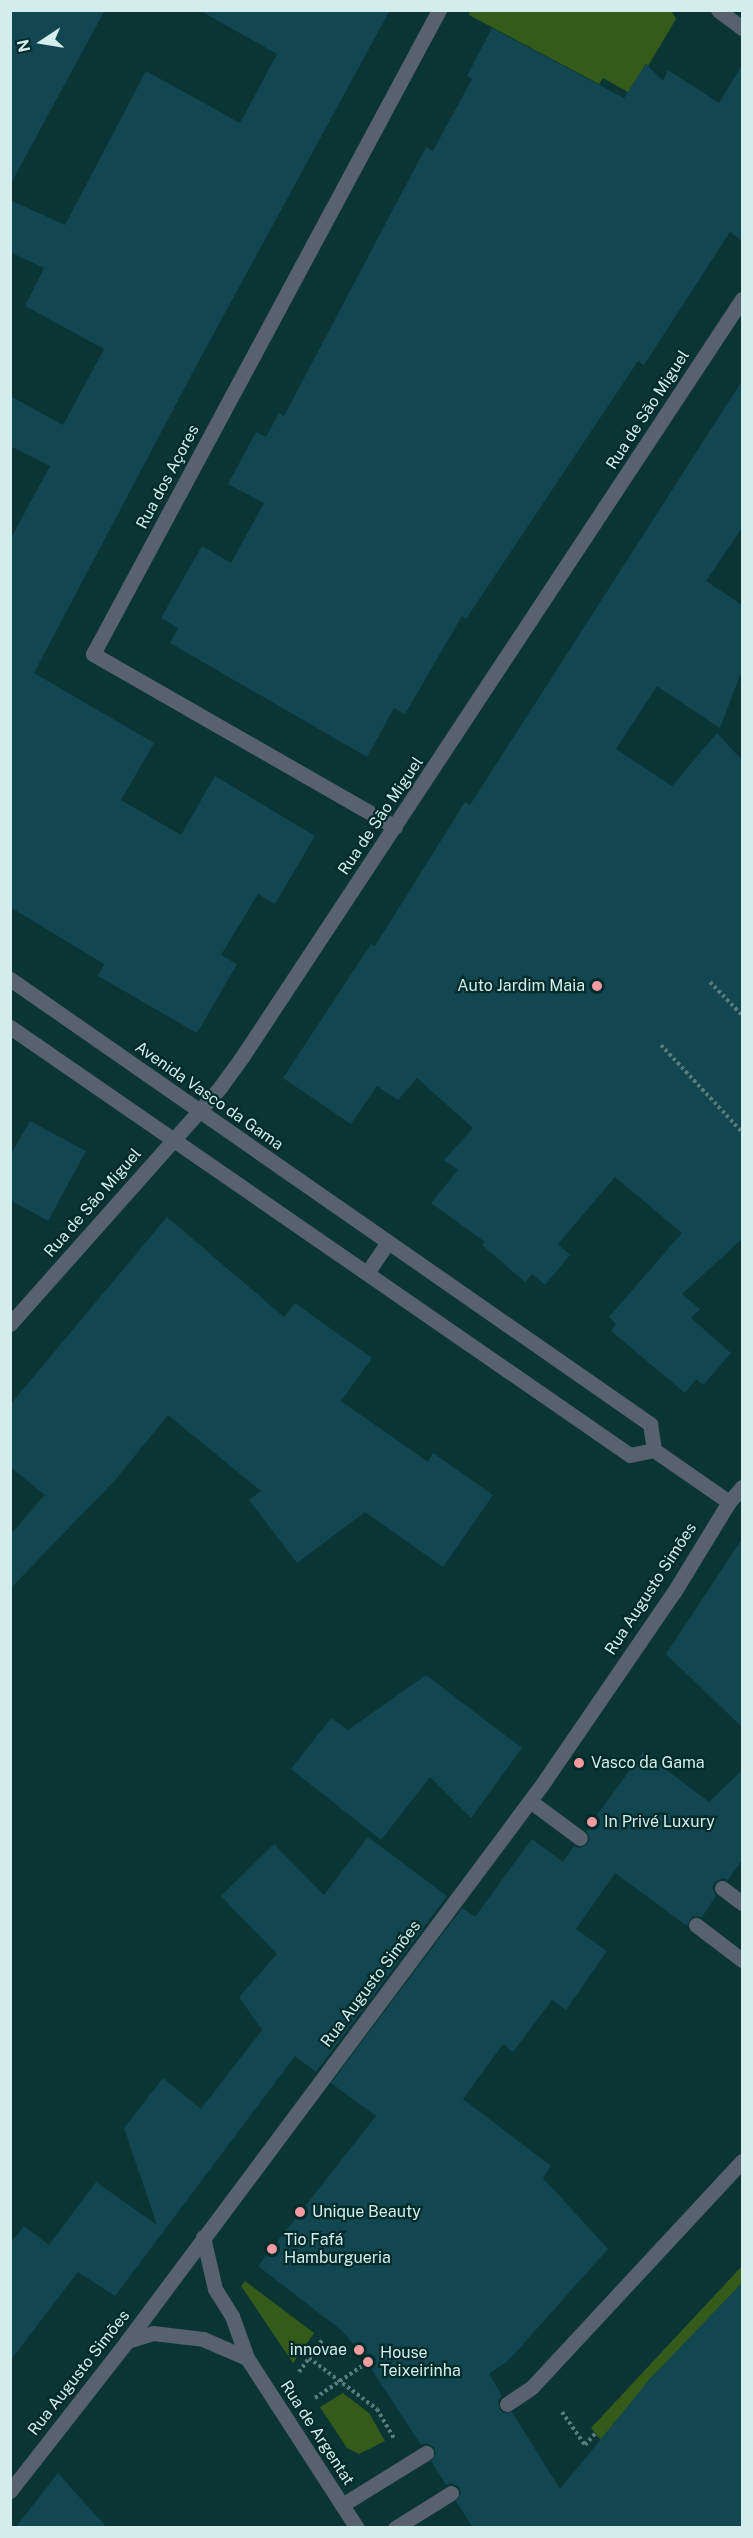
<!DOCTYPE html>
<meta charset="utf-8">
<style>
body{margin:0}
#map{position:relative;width:753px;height:2538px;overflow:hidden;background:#0b3535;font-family:"Public Sans",sans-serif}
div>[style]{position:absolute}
.green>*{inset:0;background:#345b1a}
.building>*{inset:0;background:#124651}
.path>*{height:4px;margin-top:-2px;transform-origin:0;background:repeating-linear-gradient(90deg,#597d7c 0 3px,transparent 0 6px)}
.lane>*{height:15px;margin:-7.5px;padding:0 7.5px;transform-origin:7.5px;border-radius:7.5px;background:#58626f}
.street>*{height:15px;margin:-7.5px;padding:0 7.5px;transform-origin:7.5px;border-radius:7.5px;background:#58626f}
.dots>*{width:16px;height:16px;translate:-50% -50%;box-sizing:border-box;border:3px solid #002b2b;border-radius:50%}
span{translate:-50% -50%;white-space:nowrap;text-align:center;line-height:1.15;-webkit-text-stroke:4.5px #002b2b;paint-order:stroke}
.street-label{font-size:16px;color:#d2edec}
.poi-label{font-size:16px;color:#d2edec}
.right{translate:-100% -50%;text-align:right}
.left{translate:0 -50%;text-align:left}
.frame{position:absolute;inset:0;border:12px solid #d2edec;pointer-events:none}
.north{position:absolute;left:12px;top:12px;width:60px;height:60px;-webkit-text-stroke:4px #002b2b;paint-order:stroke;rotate:258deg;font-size:16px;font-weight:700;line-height:24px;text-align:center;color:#d2edec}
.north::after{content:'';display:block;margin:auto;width:21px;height:27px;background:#d2edec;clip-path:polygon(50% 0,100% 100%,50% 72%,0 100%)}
</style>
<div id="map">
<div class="green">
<i style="clip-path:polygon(470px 10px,671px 10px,676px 19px,648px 66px,646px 64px,628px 92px,603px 78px,599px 84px,469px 15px)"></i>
<i style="clip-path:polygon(742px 2266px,742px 2283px,650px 2379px,601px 2440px,591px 2428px)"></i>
<i style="clip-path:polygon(245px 2281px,314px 2333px,293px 2363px,241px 2286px)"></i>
<i style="clip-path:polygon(343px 2393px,369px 2413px,385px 2441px,359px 2454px,347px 2448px,320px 2407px)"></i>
</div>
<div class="building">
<i style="clip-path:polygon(10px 10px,105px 10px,10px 185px)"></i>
<i style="clip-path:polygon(199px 10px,390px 10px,194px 370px,34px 673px,154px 743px,121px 800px,181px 835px,215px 776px,315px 836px,275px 904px,258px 894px,221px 955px,237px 964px,197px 1033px,98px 976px,104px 964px,10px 907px,10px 540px,50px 466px,10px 446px,10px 396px,63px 425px,104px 349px,25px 306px,44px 268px,10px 252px,10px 200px,65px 225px,146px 71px,240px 123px,277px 54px)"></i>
<i style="clip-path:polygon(492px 28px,624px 98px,646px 64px,663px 81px,668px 70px,719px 103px,742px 65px,742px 241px,730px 232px,644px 365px,638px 361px,466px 619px,462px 616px,405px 714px,394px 708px,367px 757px,170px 643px,178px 628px,161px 618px,202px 546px,231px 563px,264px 503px,228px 484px,256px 432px,266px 437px,279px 413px,284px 416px,426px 147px,433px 151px,472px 79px,467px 76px)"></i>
<i style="clip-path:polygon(742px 381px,742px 528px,706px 581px,742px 605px,742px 670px,720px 728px,657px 686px,616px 749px,672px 786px,717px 733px,742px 760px,742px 1239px,682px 1294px,700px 1309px,691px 1318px,731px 1353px,703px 1385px,696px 1379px,685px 1393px,611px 1331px,616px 1324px,609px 1317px,682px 1233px,615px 1177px,558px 1244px,570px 1255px,545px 1285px,532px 1274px,525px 1282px,482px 1245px,485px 1242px,431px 1203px,458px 1170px,444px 1160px,473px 1128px,417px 1078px,398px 1100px,377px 1086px,351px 1124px,283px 1078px,371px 944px,375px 946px,465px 802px,470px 805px)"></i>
<i style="clip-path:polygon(30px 1121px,86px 1151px,48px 1221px,10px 1200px,10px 1156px)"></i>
<i style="clip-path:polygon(167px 1217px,284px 1317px,295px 1303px,372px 1358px,341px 1401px,428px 1462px,433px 1453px,493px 1495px,443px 1567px,365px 1512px,297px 1563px,249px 1500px,261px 1491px,168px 1415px,116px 1479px,10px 1589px,10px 1535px,45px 1495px,10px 1467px,10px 1405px)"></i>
<i style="clip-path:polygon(742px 1539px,742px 1727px,666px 1654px)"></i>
<i style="clip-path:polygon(426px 1675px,522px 1748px,471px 1818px,430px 1777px,381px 1840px,291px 1769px,331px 1718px,348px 1730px)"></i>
<i style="clip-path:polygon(643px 1752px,709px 1802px,742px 1770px,742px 1860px,728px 1880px,723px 1878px,715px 1882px,712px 1887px,716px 1896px,702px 1917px,692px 1916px,687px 1926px,615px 1873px,576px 1929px,607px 1951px,566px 2010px,552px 2000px,513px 2052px,503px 2044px,463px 2099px,551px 2166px,543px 2178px,608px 2249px,509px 2360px,489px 2374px,502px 2396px,498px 2400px,499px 2409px,503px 2413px,512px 2412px,560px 2489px,650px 2379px,742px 2283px,742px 2528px,473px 2528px,456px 2501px,461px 2493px,459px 2487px,451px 2483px,446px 2485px,431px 2461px,436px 2453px,434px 2447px,426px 2443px,421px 2445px,359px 2350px,341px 2330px,258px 2266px,376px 2116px,331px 2083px,462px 1908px,475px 1917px,532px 1839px,563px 1862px,574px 1846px,579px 1848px,587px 1844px,590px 1839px,586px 1830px)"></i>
<i style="clip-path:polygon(368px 1837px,447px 1896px,316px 2072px,295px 2056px,115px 2296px,78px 2272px,10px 2361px,10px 2244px,24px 2226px,49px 2245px,96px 2182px,157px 2225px,124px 2128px,163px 2078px,201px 2109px,262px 2030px,239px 1997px,277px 1954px,221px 1896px,274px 1844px,324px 1895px)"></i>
<i style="clip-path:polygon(58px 2473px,107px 2528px,15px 2528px)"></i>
</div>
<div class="path">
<i style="left:710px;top:982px;width:46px;rotate:45.9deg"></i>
<i style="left:661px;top:1045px;width:119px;rotate:47deg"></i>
<i style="left:309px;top:2358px;width:85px;rotate:36.9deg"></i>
<i style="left:377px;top:2409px;width:34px;rotate:60deg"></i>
<i style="left:299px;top:2372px;width:39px;rotate:-54deg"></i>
<i style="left:315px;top:2398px;width:64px;rotate:-34.2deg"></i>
<i style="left:562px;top:2412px;width:40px;rotate:55.1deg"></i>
<i style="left:585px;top:2445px;width:15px;rotate:-48deg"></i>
</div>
<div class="lane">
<i style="left:530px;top:1801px;width:62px;rotate:36.5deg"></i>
<i style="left:722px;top:1888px;width:25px;rotate:37deg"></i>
<i style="left:696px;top:1925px;width:58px;rotate:37.3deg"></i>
<i style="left:507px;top:2404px;width:30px;rotate:-34deg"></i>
<i style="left:532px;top:2387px;width:309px;rotate:-47.1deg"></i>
<i style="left:342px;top:2505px;width:99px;rotate:-31.8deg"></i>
<i style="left:395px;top:2528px;width:66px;rotate:-32deg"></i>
</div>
<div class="street">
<i style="left:718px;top:10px;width:30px;rotate:37deg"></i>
<i style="left:395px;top:827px;width:348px;rotate:-150.2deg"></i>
<i style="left:93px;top:654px;width:731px;rotate:-61.75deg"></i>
<i style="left:10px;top:979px;width:780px;rotate:34.81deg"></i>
<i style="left:650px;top:1424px;width:26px;rotate:81deg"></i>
<i style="left:654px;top:1450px;width:91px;rotate:34.7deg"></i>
<i style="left:10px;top:1027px;width:753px;rotate:34.62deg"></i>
<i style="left:630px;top:1455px;width:25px;rotate:-12deg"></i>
<i style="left:367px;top:1273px;width:37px;rotate:-56deg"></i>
<i style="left:10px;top:1324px;width:318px;rotate:-48.4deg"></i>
<i style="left:221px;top:1086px;width:36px;rotate:-54deg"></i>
<i style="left:242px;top:1057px;width:908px;rotate:-56.59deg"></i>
<i style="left:203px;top:2237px;width:53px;rotate:77deg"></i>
<i style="left:215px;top:2289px;width:32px;rotate:58deg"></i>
<i style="left:232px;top:2316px;width:45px;rotate:70.3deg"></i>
<i style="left:247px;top:2358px;width:202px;rotate:57.1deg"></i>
<i style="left:127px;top:2341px;width:27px;rotate:-17deg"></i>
<i style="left:153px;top:2333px;width:50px;rotate:6.8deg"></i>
<i style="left:203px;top:2339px;width:48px;rotate:23.4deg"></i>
<i style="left:10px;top:2491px;width:190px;rotate:-52deg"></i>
<i style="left:127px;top:2341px;width:692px;rotate:-53.28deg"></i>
<i style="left:541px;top:1786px;width:235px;rotate:-55.6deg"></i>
<i style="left:674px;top:1592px;width:105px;rotate:-58.6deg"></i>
<i style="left:729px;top:1502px;width:20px;rotate:-49deg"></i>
</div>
<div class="dots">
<i style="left:597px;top:986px;background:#f49aa1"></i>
<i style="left:579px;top:1763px;background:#f49aa1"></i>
<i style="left:592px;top:1822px;background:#f49aa1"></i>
<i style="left:300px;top:2212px;background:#f49aa1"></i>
<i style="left:272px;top:2249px;background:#f49aa1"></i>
<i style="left:359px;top:2350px;background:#f49aa1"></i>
<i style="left:368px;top:2362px;background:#f49aa1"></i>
</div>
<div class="street-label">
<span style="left:648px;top:410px;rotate:-57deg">Rua de São Miguel</span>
<span style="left:168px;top:477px;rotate:-62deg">Rua dos Açores</span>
<span style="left:381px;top:816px;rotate:-56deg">Rua de São Miguel</span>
<span style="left:209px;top:1096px;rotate:35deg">Avenida Vasco da Gama</span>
<span style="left:93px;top:1203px;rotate:-49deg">Rua de São Miguel</span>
<span style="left:651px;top:1589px;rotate:-57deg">Rua Augusto Simões</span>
<span style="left:371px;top:1984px;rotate:-53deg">Rua Augusto Simões</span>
<span style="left:79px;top:2373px;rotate:-52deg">Rua Augusto Simões</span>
<span style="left:317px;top:2433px;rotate:57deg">Rua de Argentat</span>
</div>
<div class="poi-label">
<span class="right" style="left:585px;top:986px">Auto Jardim Maia</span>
<span class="left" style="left:591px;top:1763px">Vasco da Gama</span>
<span class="left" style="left:604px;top:1822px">In Privé Luxury</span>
<span class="left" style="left:312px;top:2212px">Unique Beauty</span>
<span class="left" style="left:284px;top:2249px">Tio Fafá<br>Hamburgueria</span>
<span class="right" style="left:347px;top:2350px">innovae</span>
<span class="left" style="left:380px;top:2362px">House<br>Teixeirinha</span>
</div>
<div class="frame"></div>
<div class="north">N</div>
</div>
